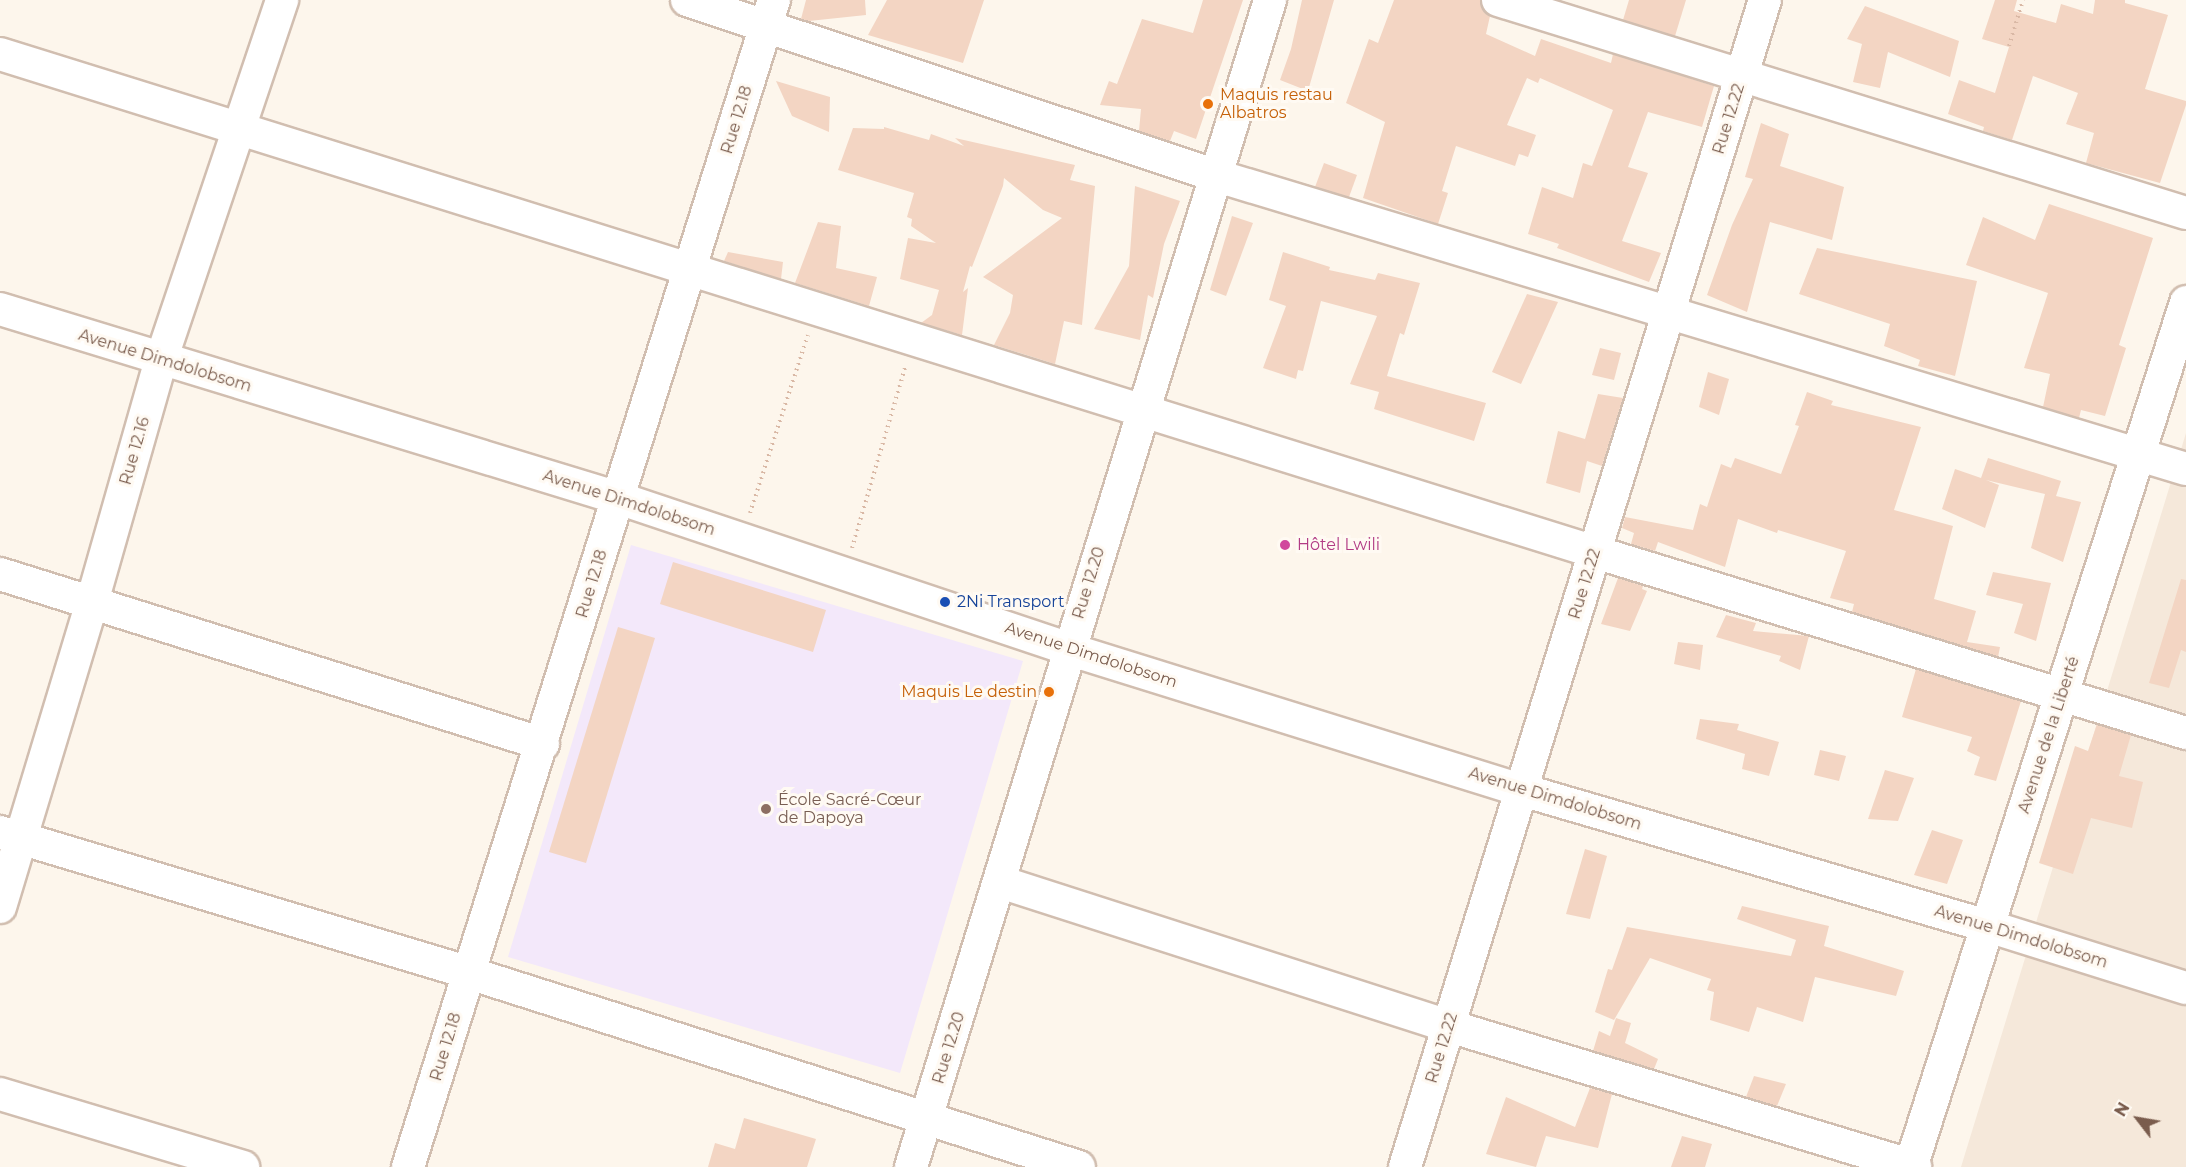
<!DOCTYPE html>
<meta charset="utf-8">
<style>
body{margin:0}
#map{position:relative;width:2186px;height:1167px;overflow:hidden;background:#fdf6ec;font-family:Montserrat,sans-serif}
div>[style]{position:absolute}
.residential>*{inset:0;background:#f5e8da}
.education>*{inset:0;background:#f3e8fa}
.building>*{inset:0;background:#f3d5c3}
.path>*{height:4px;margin-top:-2px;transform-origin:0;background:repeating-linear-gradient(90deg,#d9b8a5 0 1.5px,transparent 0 6px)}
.roads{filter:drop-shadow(2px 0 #d1beb0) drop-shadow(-2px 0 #d1beb0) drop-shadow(0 2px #d1beb0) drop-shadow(0 -2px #d1beb0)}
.street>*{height:32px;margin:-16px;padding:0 16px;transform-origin:16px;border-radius:16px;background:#fff}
.secondary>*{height:33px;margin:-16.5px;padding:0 16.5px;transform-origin:16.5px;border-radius:16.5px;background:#fff}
.dots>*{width:16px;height:16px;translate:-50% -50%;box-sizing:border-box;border:3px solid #fffaf3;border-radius:50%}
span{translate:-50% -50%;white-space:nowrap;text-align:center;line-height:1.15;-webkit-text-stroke:6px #fffaf3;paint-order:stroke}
.food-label{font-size:16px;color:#c56008}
.left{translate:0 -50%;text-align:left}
.right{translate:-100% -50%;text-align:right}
.street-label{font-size:16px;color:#7a5c4d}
.hotel-label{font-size:16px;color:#b23c85}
.transit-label{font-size:16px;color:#164399}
.education-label{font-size:16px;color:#785e54}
.north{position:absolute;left:2108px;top:1089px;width:60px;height:60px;-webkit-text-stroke:4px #fffaf3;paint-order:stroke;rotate:301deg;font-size:16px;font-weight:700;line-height:24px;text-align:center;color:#7a5c4d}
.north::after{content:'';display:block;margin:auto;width:21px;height:27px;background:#7a5c4d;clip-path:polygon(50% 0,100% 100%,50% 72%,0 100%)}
</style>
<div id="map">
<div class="residential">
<i style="clip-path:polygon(2186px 433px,2186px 1167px,1961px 1167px,2091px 743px)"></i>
</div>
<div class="education">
<i style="clip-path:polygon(631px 545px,1023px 661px,900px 1073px,508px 957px)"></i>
</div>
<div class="building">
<i style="clip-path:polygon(806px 0,865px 0,866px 15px,809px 21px,801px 19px)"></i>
<i style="clip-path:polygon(887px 0,984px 0,963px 63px,868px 35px)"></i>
<i style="clip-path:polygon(1203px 0,1243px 0,1196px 139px,1174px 131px,1170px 141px,1139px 131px,1141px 109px,1100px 105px,1109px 81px,1117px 84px,1142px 19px,1193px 33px)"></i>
<i style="clip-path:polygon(1302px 0,1334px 0,1308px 91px,1280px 80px,1291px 49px)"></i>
<i style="clip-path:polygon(1394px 0,1481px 0,1484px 12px,1490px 16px,1486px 34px,1535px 56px,1541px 39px,1611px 63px,1613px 54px,1714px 86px,1702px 127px,1648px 112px,1628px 167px,1648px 173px,1622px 241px,1661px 253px,1649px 282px,1557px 248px,1559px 244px,1528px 234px,1542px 187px,1573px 198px,1583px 163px,1592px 166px,1613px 110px,1540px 78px,1538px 83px,1527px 78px,1507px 125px,1536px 135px,1528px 157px,1519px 154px,1515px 166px,1456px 146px,1442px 191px,1448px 193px,1438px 224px,1363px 198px,1385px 122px,1346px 103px,1369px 39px,1378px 43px)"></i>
<i style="clip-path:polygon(1629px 0,1686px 0,1675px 36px,1623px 20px)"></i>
<i style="clip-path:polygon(1995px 0,2017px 0,2014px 11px,2056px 23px,2061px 4px,2093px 14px,2095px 0,2125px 0,2125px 3px,2168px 15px,2145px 89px,2186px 101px,2186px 105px,2160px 183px,2086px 163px,2094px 133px,2066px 124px,2078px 93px,2033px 76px,2012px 140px,1983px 131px,1984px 127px,1948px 114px,1959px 80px,1995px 93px,2009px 47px,1982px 39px)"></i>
<i style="clip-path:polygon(1865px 6px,1959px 41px,1950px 77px,1888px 52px,1880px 88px,1853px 82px,1862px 44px,1847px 39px)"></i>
<i style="clip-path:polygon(776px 81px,830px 97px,829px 132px,792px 116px)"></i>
<i style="clip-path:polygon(1761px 123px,1789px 134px,1780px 166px,1844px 187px,1832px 240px,1770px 222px,1747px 312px,1707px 295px,1732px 225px,1753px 179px,1745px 177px)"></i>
<i style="clip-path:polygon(884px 127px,929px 140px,931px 134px,964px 146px,955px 138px,1075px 165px,1070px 180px,1095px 186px,1082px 325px,1064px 321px,1055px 364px,994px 345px,1010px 313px,1013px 295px,983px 277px,1062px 218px,1043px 210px,1004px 178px,1003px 186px,972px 267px,970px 266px,963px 292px,968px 288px,962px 335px,921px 323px,932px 315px,939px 290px,900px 279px,908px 238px,936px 243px,911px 226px,912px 219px,907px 217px,914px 193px,838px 170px,853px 128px,884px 129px)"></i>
<i style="clip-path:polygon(1324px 163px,1357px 175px,1349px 197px,1315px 187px)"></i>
<i style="clip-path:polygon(1135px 186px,1180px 201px,1164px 244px,1153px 298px,1148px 295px,1140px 340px,1094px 329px,1129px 266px)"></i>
<i style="clip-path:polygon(2049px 204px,2153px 238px,2119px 345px,2126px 348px,2105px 416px,2081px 410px,2079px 418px,2043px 407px,2050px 374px,2024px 368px,2048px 293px,1966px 265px,1983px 217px,2035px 240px)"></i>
<i style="clip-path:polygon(1232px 216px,1253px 223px,1226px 296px,1210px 290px)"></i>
<i style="clip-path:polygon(818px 222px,841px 226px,836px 268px,877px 277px,869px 306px,795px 283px)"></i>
<i style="clip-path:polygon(1817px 248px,1977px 281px,1955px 376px,1918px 366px,1920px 360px,1884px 346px,1890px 324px,1799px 294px)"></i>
<i style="clip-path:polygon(728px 252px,783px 262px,781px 279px,724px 261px)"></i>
<i style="clip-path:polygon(1283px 252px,1330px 267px,1329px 270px,1375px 280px,1378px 273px,1420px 283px,1404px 335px,1400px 333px,1387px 376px,1486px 403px,1474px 441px,1374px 409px,1379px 392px,1350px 384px,1377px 316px,1321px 301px,1303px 371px,1298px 370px,1296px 379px,1263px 368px,1286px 306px,1269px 300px)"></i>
<i style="clip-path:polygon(1527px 294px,1558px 302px,1521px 384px,1492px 372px)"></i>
<i style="clip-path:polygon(1600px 348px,1621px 353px,1614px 380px,1592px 375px)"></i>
<i style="clip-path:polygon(1708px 372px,1729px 379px,1719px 415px,1699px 407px)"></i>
<i style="clip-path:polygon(1807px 392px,1833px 401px,1831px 405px,1921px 427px,1894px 510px,1953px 526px,1934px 599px,1976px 611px,1967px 642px,2000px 647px,1998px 657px,1852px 612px,1854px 604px,1830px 598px,1846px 551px,1778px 530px,1777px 533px,1738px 519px,1725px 567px,1658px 542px,1655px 551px,1631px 544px,1634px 533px,1622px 528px,1625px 517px,1693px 530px,1700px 504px,1707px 507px,1721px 464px,1731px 468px,1735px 458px,1781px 474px,1799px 426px,1795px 425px)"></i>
<i style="clip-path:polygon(1598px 394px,1623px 398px,1602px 466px,1587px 461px,1580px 493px,1546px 483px,1558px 431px,1585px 439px)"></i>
<i style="clip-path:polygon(1988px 458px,2061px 481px,2056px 496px,2081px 502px,2063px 562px,2031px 548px,2045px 494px,1986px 480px,1999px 485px,1985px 528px,1942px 509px,1955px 469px,1981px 478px)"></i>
<i style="clip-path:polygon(673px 562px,826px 610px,813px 652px,660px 604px)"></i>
<i style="clip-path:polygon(1993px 572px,2051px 583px,2036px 641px,2014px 633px,2023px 604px,1986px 595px)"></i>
<i style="clip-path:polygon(1618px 578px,1643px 586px,1642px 589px,1647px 591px,1630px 631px,1601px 624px)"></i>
<i style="clip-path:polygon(2181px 579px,2186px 580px,2186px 652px,2181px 650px,2169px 688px,2149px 683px)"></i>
<i style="clip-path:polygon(1726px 615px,1756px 623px,1753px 631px,1809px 636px,1800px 670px,1779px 661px,1781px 656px,1716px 637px)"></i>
<i style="clip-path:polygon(618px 627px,655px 638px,586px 863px,549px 852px)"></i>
<i style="clip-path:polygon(1678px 642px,1703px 645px,1700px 670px,1674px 664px)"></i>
<i style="clip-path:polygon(1916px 669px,2021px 701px,1996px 781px,1974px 775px,1980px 757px,1967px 751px,1972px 737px,1902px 717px)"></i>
<i style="clip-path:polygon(1700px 719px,1739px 724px,1737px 730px,1779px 742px,1769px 776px,1742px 769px,1745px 754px,1696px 739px)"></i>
<i style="clip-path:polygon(2097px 724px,2131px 735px,2119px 776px,2143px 782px,2132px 828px,2091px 818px,2073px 874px,2039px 863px,2075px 746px,2088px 751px)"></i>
<i style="clip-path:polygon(1820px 750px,1846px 756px,1839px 781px,1814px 775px)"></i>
<i style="clip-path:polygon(1885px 770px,1914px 778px,1898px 821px,1868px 819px)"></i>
<i style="clip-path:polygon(1932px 830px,1963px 840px,1947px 884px,1914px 875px)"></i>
<i style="clip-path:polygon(1585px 849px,1607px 856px,1590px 919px,1566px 914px)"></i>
<i style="clip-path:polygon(1742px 906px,1829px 926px,1824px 946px,1904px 971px,1896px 996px,1815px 977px,1803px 1022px,1757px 1007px,1749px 1032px,1710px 1020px,1714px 992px,1707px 990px,1711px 979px,1650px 958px,1614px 1020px,1595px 1012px,1608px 969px,1612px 970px,1627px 927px,1791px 956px,1796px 940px,1737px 919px)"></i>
<i style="clip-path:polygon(1616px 1018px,1631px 1023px,1625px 1043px,1658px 1059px,1654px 1069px,1593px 1051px,1599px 1031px,1610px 1036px)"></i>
<i style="clip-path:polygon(1754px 1076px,1786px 1084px,1777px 1106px,1746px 1097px)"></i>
<i style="clip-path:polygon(1590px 1088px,1612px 1094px,1598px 1148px,1546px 1136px,1536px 1167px,1486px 1154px,1506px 1097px,1575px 1127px)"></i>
<i style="clip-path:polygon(744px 1118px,816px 1139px,807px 1167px,708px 1167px,715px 1143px,735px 1149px)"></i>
<i style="clip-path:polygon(1682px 1136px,1712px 1144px,1705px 1167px,1671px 1167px)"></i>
</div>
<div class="path">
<i style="left:2009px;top:46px;width:48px;rotate:-73.1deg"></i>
<i style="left:750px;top:513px;width:187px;rotate:-72deg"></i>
<i style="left:852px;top:548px;width:188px;rotate:-73.6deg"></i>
</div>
<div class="roads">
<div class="street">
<i style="left:687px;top:0;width:555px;rotate:18.37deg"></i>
<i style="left:1214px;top:175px;width:1015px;rotate:16.83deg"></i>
<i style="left:1498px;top:0;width:720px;rotate:17.2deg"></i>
<i style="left:0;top:54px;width:1671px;rotate:17.34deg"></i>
<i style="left:1595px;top:552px;width:618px;rotate:17.03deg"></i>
<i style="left:0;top:309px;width:646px;rotate:17deg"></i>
<i style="left:618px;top:498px;width:475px;rotate:18.5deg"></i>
<i style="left:1068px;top:649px;width:475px;rotate:17.3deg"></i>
<i style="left:1522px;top:790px;width:485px;rotate:16.3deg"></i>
<i style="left:1988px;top:926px;width:207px;rotate:17.4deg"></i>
<i style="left:0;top:574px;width:569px;rotate:17.38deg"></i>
<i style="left:0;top:832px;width:490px;rotate:16.7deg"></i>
<i style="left:469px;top:973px;width:640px;rotate:17.64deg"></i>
<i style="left:1000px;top:882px;width:472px;rotate:17.8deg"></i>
<i style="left:1449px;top:1026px;width:487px;rotate:16.8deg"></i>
<i style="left:0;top:907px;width:319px;rotate:-73.2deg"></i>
<i style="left:92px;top:602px;width:252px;rotate:-74.1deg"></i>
<i style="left:161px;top:360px;width:380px;rotate:-71.4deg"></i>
<i style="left:0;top:1094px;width:254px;rotate:16.7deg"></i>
<i style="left:408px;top:1167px;width:1223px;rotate:-72.59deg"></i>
<i style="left:911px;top:1167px;width:1221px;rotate:-72.9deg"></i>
<i style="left:1405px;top:1167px;width:1221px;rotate:-72.86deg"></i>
</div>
<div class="secondary">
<i style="left:1910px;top:1167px;width:908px;rotate:-72.3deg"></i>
</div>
</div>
<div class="dots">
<i style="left:1208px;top:104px;background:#e8710a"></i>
<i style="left:1285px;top:545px;background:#d1479c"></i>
<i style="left:945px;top:602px;background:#1a4fb4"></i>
<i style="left:1049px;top:692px;background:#e8710a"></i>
<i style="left:766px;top:809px;background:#8d6e63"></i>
</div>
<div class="food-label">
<span class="left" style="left:1220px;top:104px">Maquis restau<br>Albatros</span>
<span class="right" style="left:1037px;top:692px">Maquis Le destin</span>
</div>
<div class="street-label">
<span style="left:1729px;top:119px;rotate:-73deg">Rue 12.22</span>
<span style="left:737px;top:120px;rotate:-73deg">Rue 12.18</span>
<span style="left:165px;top:361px;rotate:17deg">Avenue Dimdolobsom</span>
<span style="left:135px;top:451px;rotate:-74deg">Rue 12.16</span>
<span style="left:629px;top:503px;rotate:18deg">Avenue Dimdolobsom</span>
<span style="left:1089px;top:583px;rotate:-73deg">Rue 12.20</span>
<span style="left:592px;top:584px;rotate:-73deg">Rue 12.18</span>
<span style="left:1585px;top:584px;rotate:-73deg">Rue 12.22</span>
<span style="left:1091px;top:655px;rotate:18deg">Avenue Dimdolobsom</span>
<span style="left:2049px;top:735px;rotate:-72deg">Avenue de la Liberté</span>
<span style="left:1555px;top:799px;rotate:17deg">Avenue Dimdolobsom</span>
<span style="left:2021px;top:937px;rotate:17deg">Avenue Dimdolobsom</span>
<span style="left:446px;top:1047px;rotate:-73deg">Rue 12.18</span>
<span style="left:949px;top:1048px;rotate:-73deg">Rue 12.20</span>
<span style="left:1442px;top:1048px;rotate:-73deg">Rue 12.22</span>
</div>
<div class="hotel-label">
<span class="left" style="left:1297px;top:545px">Hôtel Lwili</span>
</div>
<div class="transit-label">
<span class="left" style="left:957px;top:602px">2Ni Transport</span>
</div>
<div class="education-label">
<span class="left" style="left:778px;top:809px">École Sacré-Cœur<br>de Dapoya</span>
</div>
<div class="north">N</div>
</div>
